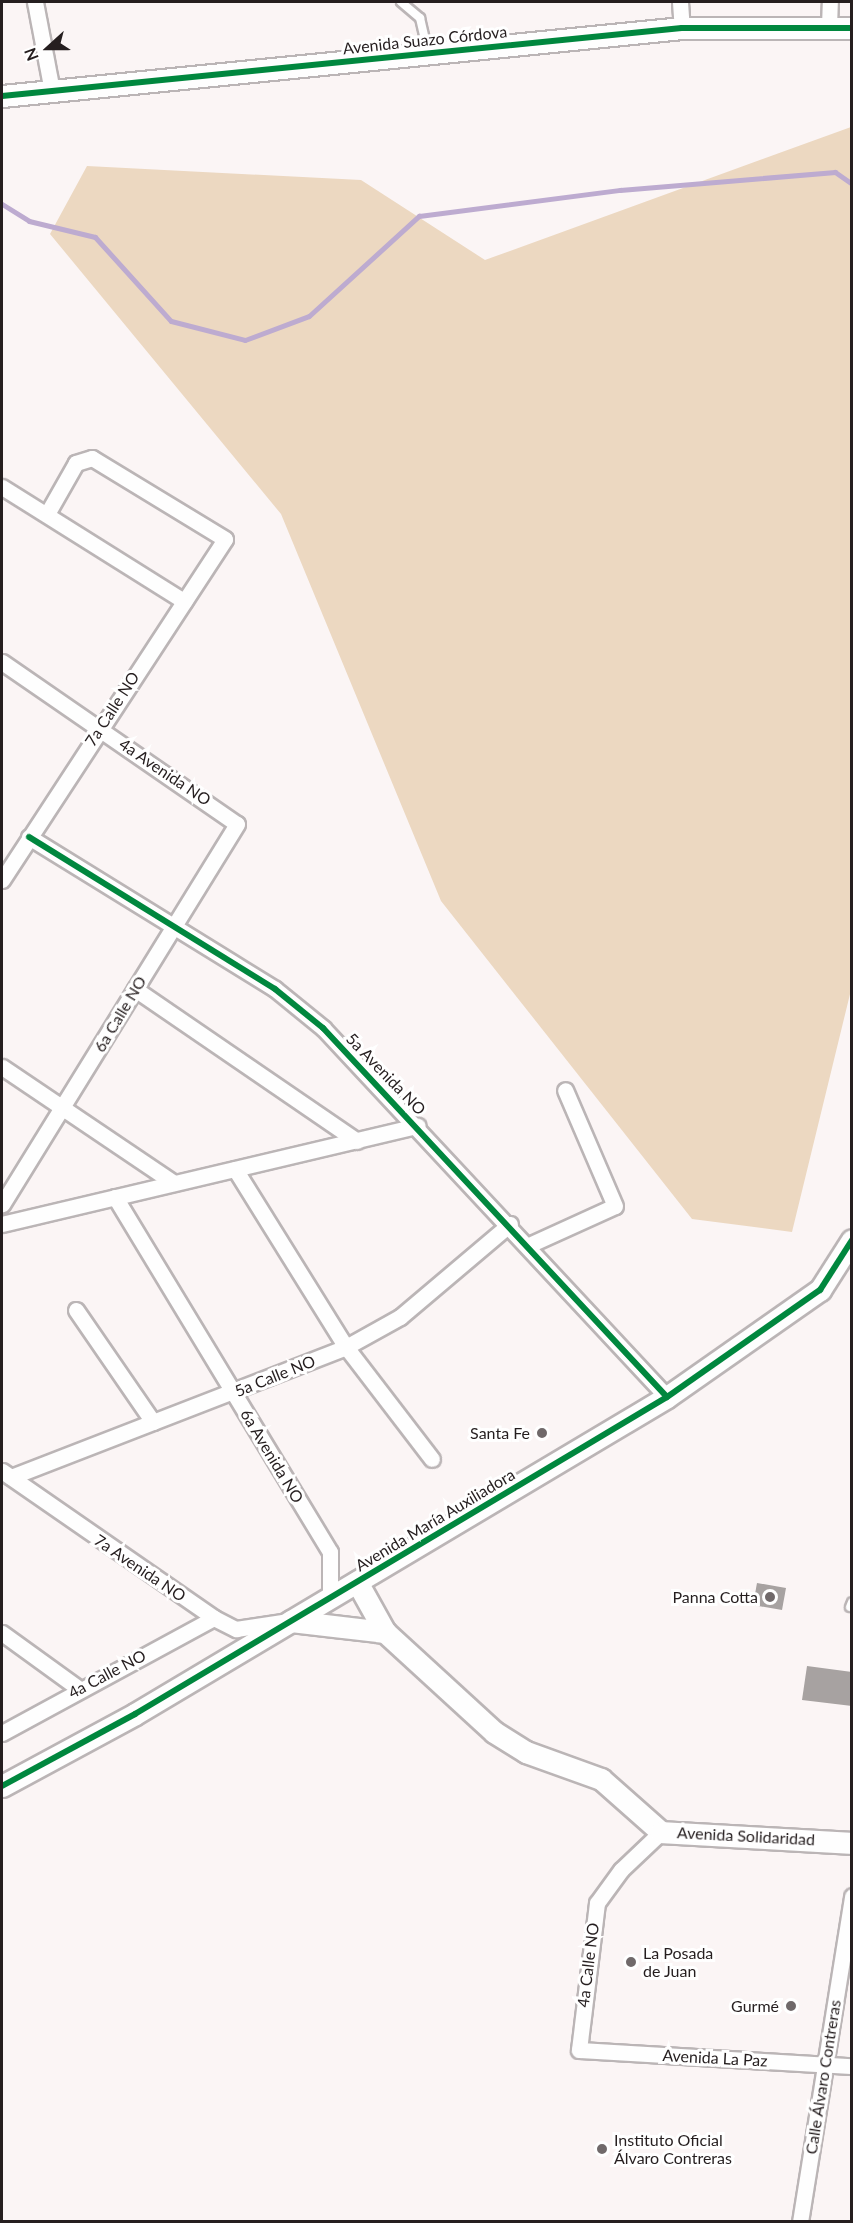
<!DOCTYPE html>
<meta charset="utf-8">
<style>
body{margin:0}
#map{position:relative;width:853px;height:2223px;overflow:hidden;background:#fbf5f5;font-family:Lato,sans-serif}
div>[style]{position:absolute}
.green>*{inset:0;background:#ecd8c1}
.stream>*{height:5px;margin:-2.5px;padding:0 2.5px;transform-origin:2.5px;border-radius:2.5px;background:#bdabd0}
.building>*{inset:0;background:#a7a2a1}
.roads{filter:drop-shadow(2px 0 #bbb5b6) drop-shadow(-2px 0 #bbb5b6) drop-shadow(0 2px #bbb5b6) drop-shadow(0 -2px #bbb5b6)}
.lane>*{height:8px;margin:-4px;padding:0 4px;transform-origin:4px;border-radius:4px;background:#fefefe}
.street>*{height:15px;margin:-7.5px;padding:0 7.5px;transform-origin:7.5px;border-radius:7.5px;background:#fefefe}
.secondary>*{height:21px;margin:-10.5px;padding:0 10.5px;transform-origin:10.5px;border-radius:10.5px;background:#fefefe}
.cycleway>*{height:6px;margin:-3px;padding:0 3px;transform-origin:3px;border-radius:3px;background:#00873e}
.dots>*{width:16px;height:16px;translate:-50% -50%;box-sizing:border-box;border:3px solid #fff;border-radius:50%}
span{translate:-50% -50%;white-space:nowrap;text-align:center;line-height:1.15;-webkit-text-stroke:6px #fff;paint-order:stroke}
.street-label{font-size:16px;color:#251e1f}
.poi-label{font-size:16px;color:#251e1f}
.right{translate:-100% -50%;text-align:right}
.left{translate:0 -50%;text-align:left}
.frame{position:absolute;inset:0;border:3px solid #251e1f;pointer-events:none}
.north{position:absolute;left:18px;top:18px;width:60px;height:60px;-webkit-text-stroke:4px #fff;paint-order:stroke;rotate:249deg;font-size:16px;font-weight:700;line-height:24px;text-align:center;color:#251e1f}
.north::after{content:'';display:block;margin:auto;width:21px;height:27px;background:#251e1f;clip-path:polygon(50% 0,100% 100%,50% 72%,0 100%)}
</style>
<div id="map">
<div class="green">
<i style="clip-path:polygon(851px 127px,851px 990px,792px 1232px,692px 1219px,441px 901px,281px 514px,50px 234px,87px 166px,361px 180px,485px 260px)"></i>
</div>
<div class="stream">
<i style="left:2px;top:204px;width:32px;rotate:32deg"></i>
<i style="left:29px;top:221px;width:68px;rotate:13.6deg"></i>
<i style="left:95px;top:237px;width:113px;rotate:47.9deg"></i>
<i style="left:171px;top:321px;width:76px;rotate:14.4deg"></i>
<i style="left:245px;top:340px;width:68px;rotate:-20.6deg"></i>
<i style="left:309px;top:316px;width:149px;rotate:-42.3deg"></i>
<i style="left:419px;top:216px;width:203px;rotate:-7.4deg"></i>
<i style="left:620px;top:190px;width:216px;rotate:-4.8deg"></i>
<i style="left:835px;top:172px;width:21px;rotate:35deg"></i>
</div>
<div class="building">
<i style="clip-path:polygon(757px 1583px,786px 1588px,782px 1610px,753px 1605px)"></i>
<i style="clip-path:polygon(807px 1666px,852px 1672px,852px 1706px,802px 1700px)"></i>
</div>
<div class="roads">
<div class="lane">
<i style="left:401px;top:2px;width:25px;rotate:40deg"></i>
<i style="left:420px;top:18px;width:35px;rotate:77deg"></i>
<i style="left:850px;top:1607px;width:5px;rotate:-68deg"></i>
</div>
<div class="street">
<i style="left:35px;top:2px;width:91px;rotate:79.2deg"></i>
<i style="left:680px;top:2px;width:26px;rotate:86deg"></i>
<i style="left:829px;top:26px;width:24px;rotate:-88deg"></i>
<i style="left:2px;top:487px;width:215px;rotate:32.1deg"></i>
<i style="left:2px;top:662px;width:285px;rotate:34.6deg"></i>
<i style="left:237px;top:824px;width:447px;rotate:121.7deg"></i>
<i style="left:29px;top:837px;width:289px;rotate:31.7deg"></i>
<i style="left:275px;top:989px;width:62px;rotate:39.1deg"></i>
<i style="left:323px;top:1028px;width:504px;rotate:47.01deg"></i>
<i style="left:2px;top:880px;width:407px;rotate:-56.8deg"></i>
<i style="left:225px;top:539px;width:156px;rotate:-148.7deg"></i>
<i style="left:92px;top:458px;width:17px;rotate:163deg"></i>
<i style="left:76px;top:463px;width:59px;rotate:119.6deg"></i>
<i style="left:135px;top:989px;width:269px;rotate:34.4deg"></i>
<i style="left:2px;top:1067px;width:207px;rotate:34deg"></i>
<i style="left:235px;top:1169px;width:210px;rotate:58.1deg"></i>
<i style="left:346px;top:1347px;width:141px;rotate:52.5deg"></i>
<i style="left:115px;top:1197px;width:415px;rotate:58.8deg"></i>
<i style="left:330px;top:1552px;width:45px;rotate:90deg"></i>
<i style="left:2px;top:1224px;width:427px;rotate:-13.3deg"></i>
<i style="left:529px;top:1245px;width:94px;rotate:-24.4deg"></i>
<i style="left:615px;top:1206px;width:126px;rotate:-113.3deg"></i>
<i style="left:76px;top:1310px;width:136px;rotate:55.5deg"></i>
<i style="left:2px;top:1471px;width:258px;rotate:34.7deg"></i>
<i style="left:214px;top:1618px;width:25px;rotate:27deg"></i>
<i style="left:236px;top:1629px;width:47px;rotate:-8.7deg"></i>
<i style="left:11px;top:1477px;width:359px;rotate:-21.2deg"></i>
<i style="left:346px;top:1347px;width:62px;rotate:-29.1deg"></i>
<i style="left:400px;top:1317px;width:144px;rotate:-40.2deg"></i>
<i style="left:2px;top:1633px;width:94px;rotate:35.9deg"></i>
<i style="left:2px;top:1733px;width:241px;rotate:-28.5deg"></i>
<i style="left:661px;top:1832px;width:55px;rotate:136.5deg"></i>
<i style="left:621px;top:1870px;width:41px;rotate:126deg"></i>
<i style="left:597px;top:1903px;width:148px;rotate:97deg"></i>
<i style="left:579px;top:2050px;width:273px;rotate:3.4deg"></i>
<i style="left:800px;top:2222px;width:330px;rotate:-80.9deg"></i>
</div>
<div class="secondary">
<i style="left:2px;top:96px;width:683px;rotate:-5.71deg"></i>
<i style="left:682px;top:28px;width:170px"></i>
<i style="left:357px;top:1582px;width:57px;rotate:60.8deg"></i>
<i style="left:385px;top:1632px;width:148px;rotate:42.5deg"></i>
<i style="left:494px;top:1732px;width:38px;rotate:32deg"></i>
<i style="left:526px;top:1752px;width:80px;rotate:19.8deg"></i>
<i style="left:601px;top:1779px;width:80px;rotate:41.5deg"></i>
<i style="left:661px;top:1832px;width:191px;rotate:3.3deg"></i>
<i style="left:291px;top:1621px;width:95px;rotate:6.7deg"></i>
<i style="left:2px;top:1786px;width:151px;rotate:-28.4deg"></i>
<i style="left:135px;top:1714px;width:619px;rotate:-30.79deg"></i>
<i style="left:667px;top:1397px;width:187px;rotate:-35deg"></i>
<i style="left:820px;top:1290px;width:59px;rotate:-57.4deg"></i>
</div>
</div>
<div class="cycleway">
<i style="left:2px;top:96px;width:683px;rotate:-5.71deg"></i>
<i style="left:682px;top:28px;width:170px"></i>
<i style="left:29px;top:837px;width:289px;rotate:31.7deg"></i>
<i style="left:275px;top:989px;width:62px;rotate:39.1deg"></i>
<i style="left:323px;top:1028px;width:504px;rotate:47.01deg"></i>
<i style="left:2px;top:1786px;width:151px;rotate:-28.4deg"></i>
<i style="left:135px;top:1714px;width:619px;rotate:-30.79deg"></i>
<i style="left:667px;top:1397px;width:187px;rotate:-35deg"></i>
<i style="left:820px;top:1290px;width:59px;rotate:-57.4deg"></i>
</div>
<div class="dots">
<i style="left:542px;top:1433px;background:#70696a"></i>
<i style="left:770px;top:1597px;background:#70696a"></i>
<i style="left:631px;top:1962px;background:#70696a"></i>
<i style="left:791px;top:2006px;background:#70696a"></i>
<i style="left:602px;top:2149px;background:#70696a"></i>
</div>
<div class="street-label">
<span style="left:425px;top:40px;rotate:-6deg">Avenida Suazo Córdova</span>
<span style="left:112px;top:709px;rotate:-57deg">7a Calle NO</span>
<span style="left:165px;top:772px;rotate:34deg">4a Avenida NO</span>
<span style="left:120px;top:1014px;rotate:-59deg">6a Calle NO</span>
<span style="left:386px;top:1074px;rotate:46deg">5a Avenida NO</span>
<span style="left:275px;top:1376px;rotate:-22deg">5a Calle NO</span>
<span style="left:272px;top:1456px;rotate:59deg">6a Avenida NO</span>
<span style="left:435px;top:1520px;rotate:-31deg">Avenida María Auxiliadora</span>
<span style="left:140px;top:1568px;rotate:34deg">7a Avenida NO</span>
<span style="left:107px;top:1674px;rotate:-28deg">4a Calle NO</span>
<span style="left:746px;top:1836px;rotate:3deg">Avenida Solidaridad</span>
<span style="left:588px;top:1965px;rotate:-83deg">4a Calle NO</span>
<span style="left:715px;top:2058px;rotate:3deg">Avenida La Paz</span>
<span style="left:823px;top:2077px;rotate:-81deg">Calle Álvaro Contreras</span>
</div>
<div class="poi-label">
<span class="right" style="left:530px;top:1433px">Santa Fe</span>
<span class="right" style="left:758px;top:1597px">Panna Cotta</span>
<span class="left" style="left:643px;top:1962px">La Posada<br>de Juan</span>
<span class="right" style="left:779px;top:2006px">Gurmé</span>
<span class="left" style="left:614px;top:2149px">Instituto Oficial<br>Álvaro Contreras</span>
</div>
<div class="frame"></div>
<div class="north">N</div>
</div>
